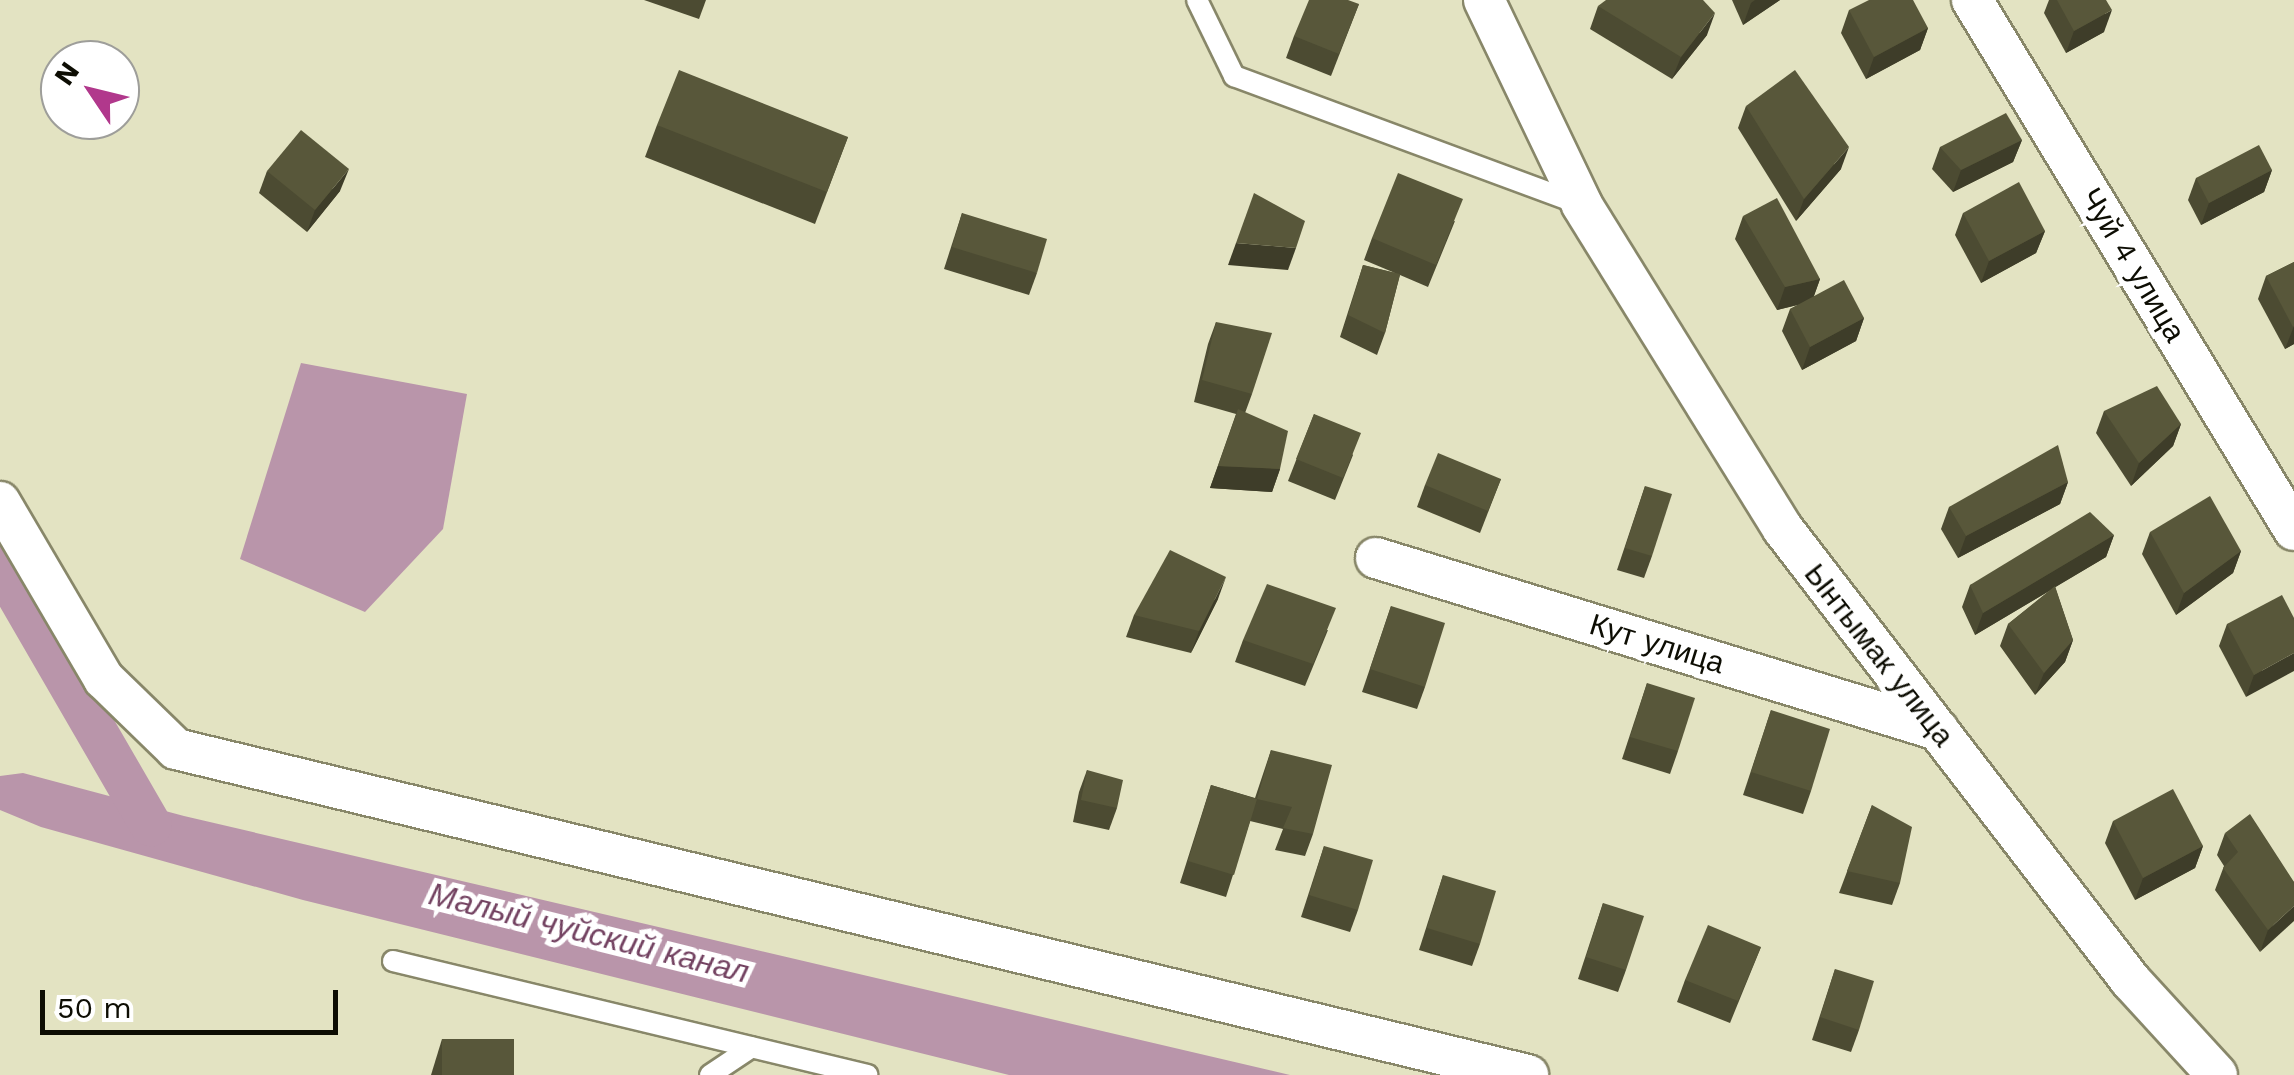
<!DOCTYPE html>
<meta charset="utf-8">
<style>
body{margin:0}
#map{position:relative;width:2294px;height:1075px;overflow:hidden;background:#e3e3c2;font-family:"Work Sans",sans-serif}
div>[style]{position:absolute}
.water>*{inset:0;background:#b995aa}
.canal>*{height:42px;margin:-21px;padding:0 21px;transform-origin:21px;border-radius:21px;background:#b995aa}
.roads{filter:drop-shadow(2px 0 #888769) drop-shadow(-2px 0 #888769) drop-shadow(0 2px #888769) drop-shadow(0 -2px #888769)}
.lane>*{height:20px;margin:-10px;padding:0 10px;transform-origin:10px;border-radius:10px;background:#fff}
.street>*{height:40px;margin:-20px;padding:0 20px;transform-origin:20px;border-radius:20px;background:#fff}
.wall>*{inset:0;background:#4c4b32}
.shaded-wall>*{inset:0;background:#3e3d29}
.building>*{inset:0;background:#58573a}
span{translate:-50% -50%;white-space:nowrap;text-align:center;line-height:1.15;-webkit-text-stroke:10px #fff;paint-order:stroke}
.street-label{font-size:30px;color:#0d0d03}
.water-label{font-size:32px;color:#734261;font-style:italic}
.north{position:absolute;left:40px;top:40px;width:100px;height:100px;box-sizing:border-box;background:#fff;border:2px solid #9e9e9a;border-radius:50%;rotate:305deg;font-size:28px;font-weight:700;line-height:40px;text-align:center;color:#0d0d03}
.north::after{content:'';display:block;margin:auto;width:35px;height:45px;background:#b1388c;clip-path:polygon(50% 0,100% 100%,50% 72%,0 100%)}
.scale{position:absolute;left:40px;top:990px;width:298px;height:45px;box-sizing:border-box;border:5px solid #0d0d03;border-top:0;padding-left:12px;font-size:30px;line-height:35px;white-space:nowrap;color:#0d0d03;-webkit-text-stroke:8px #fff;paint-order:stroke}
</style>
<div id="map">
<div class="water">
<i style="clip-path:polygon(301px 363px,467px 394px,443px 529px,365px 612px,240px 559px)"></i>
<i style="clip-path:polygon(23px 773px,184px 816px,1290px 1075px,1009px 1075px,303px 900px,41px 827px,0 810px,0 776px)"></i>
</div>
<div class="canal">
<i style="left:0;top:565px;width:301px;rotate:59.9deg"></i>
</div>
<div class="roads">
<div class="lane">
<i style="left:1197px;top:0;width:85px;rotate:64deg"></i>
<i style="left:1234px;top:76px;width:369px;rotate:20.3deg"></i>
<i style="left:393px;top:961px;width:488px;rotate:13.5deg"></i>
<i style="left:710px;top:1075px;width:50px;rotate:-33.7deg"></i>
</div>
<div class="street">
<i style="left:1484px;top:0;width:227px;rotate:64.4deg"></i>
<i style="left:1582px;top:205px;width:381px;rotate:58.2deg"></i>
<i style="left:1783px;top:529px;width:570px;rotate:52.41deg"></i>
<i style="left:2131px;top:981px;width:127px;rotate:47.5deg"></i>
<i style="left:1972px;top:0;width:620px;rotate:58.72deg"></i>
<i style="left:0;top:502px;width:205px;rotate:59.6deg"></i>
<i style="left:104px;top:679px;width:100px;rotate:44.2deg"></i>
<i style="left:176px;top:749px;width:1391px;rotate:13.56deg"></i>
<i style="left:1376px;top:558px;width:588px;rotate:17.02deg"></i>
</div>
</div>
<div class="wall">
<i style="clip-path:polygon(644px 0,706px 0,699px 19px)"></i>
<i style="clip-path:polygon(1732px 0,1780px 0,1743px 25px)"></i>
<i style="clip-path:polygon(2049px 0,2106px 0,2104px 32px,2066px 53px,2044px 13px)"></i>
<i style="clip-path:polygon(1359px 4px,1331px 76px,1286px 58px,1294px 36px)"></i>
<i style="clip-path:polygon(1598px 6px,1707px 35px,1672px 79px,1590px 29px)"></i>
<i style="clip-path:polygon(1849px 10px,1928px 28px,1920px 50px,1866px 79px,1841px 33px)"></i>
<i style="clip-path:polygon(1746px 106px,1841px 169px,1796px 221px,1738px 128px)"></i>
<i style="clip-path:polygon(657px 125px,848px 137px,815px 224px,645px 157px)"></i>
<i style="clip-path:polygon(2022px 140px,2013px 162px,1953px 192px,1932px 169px,1940px 147px)"></i>
<i style="clip-path:polygon(2272px 170px,2264px 192px,2201px 225px,2188px 200px,2196px 178px)"></i>
<i style="clip-path:polygon(267px 171px,340px 191px,307px 232px,259px 193px)"></i>
<i style="clip-path:polygon(962px 213px,1037px 273px,1029px 295px,944px 269px)"></i>
<i style="clip-path:polygon(1963px 213px,2045px 231px,2036px 253px,1981px 283px,1955px 235px)"></i>
<i style="clip-path:polygon(1743px 216px,1820px 279px,1814px 296px,1864px 318px,1856px 341px,1802px 370px,1782px 331px,1790px 309px,1798px 305px,1777px 310px,1735px 239px)"></i>
<i style="clip-path:polygon(1455px 221px,1428px 287px,1400px 275px,1385px 333px,1377px 355px,1340px 337px,1363px 265px,1395px 273px,1364px 260px,1372px 238px)"></i>
<i style="clip-path:polygon(2294px 262px,2294px 344px,2285px 349px,2258px 299px,2266px 276px)"></i>
<i style="clip-path:polygon(1216px 322px,1252px 394px,1245px 413px,1280px 469px,1272px 492px,1210px 488px,1236px 414px,1194px 402px,1208px 344px)"></i>
<i style="clip-path:polygon(2104px 411px,2181px 424px,2173px 446px,2131px 486px,2096px 433px)"></i>
<i style="clip-path:polygon(1314px 414px,1353px 455px,1335px 500px,1288px 481px)"></i>
<i style="clip-path:polygon(1501px 479px,1480px 533px,1417px 507px,1425px 485px)"></i>
<i style="clip-path:polygon(2068px 482px,2060px 504px,1958px 558px,1941px 529px,1949px 507px)"></i>
<i style="clip-path:polygon(1645px 486px,1652px 556px,1644px 578px,1617px 570px)"></i>
<i style="clip-path:polygon(2150px 532px,2241px 551px,2233px 573px,2176px 615px,2142px 554px)"></i>
<i style="clip-path:polygon(2114px 535px,2106px 557px,2055px 587px,2073px 640px,2065px 662px,2035px 695px,2000px 646px,2008px 624px,2051px 590px,1975px 635px,1962px 607px,1970px 585px)"></i>
<i style="clip-path:polygon(1218px 599px,1191px 653px,1126px 637px,1134px 615px)"></i>
<i style="clip-path:polygon(1391px 606px,1425px 687px,1417px 709px,1362px 692px)"></i>
<i style="clip-path:polygon(2294px 618px,2246px 697px,2219px 646px,2227px 624px)"></i>
<i style="clip-path:polygon(1328px 630px,1305px 686px,1235px 662px,1243px 640px)"></i>
<i style="clip-path:polygon(1647px 683px,1678px 751px,1670px 774px,1622px 759px)"></i>
<i style="clip-path:polygon(1771px 710px,1811px 791px,1803px 814px,1743px 795px)"></i>
<i style="clip-path:polygon(1271px 750px,1313px 834px,1305px 856px,1275px 850px,1283px 829px,1250px 821px,1226px 897px,1180px 883px,1211px 785px,1255px 798px)"></i>
<i style="clip-path:polygon(1087px 770px,1117px 808px,1109px 830px,1073px 822px,1079px 792px)"></i>
<i style="clip-path:polygon(1872px 805px,1900px 883px,1892px 905px,1839px 893px)"></i>
<i style="clip-path:polygon(2113px 821px,2203px 846px,2195px 868px,2135px 900px,2105px 843px)"></i>
<i style="clip-path:polygon(2225px 833px,2294px 882px,2260px 952px,2215px 890px,2224px 866px,2217px 855px)"></i>
<i style="clip-path:polygon(1324px 846px,1358px 910px,1350px 932px,1301px 917px)"></i>
<i style="clip-path:polygon(1443px 875px,1480px 944px,1472px 966px,1419px 950px)"></i>
<i style="clip-path:polygon(1603px 903px,1626px 970px,1618px 992px,1578px 979px)"></i>
<i style="clip-path:polygon(1761px 947px,1730px 1023px,1677px 1002px,1685px 980px)"></i>
<i style="clip-path:polygon(1835px 969px,1859px 1030px,1851px 1052px,1812px 1040px)"></i>
<i style="clip-path:polygon(442px 1039px,514px 1075px,431px 1075px)"></i>
</div>
<div class="shaded-wall">
<i style="clip-path:polygon(1755px 0,1780px 0,1743px 25px,1751px 3px)"></i>
<i style="clip-path:polygon(2112px 10px,2104px 32px,2066px 53px,2074px 31px)"></i>
<i style="clip-path:polygon(1715px 13px,1707px 35px,1672px 79px,1681px 57px)"></i>
<i style="clip-path:polygon(1928px 28px,1920px 50px,1866px 79px,1874px 57px)"></i>
<i style="clip-path:polygon(2022px 140px,2013px 162px,1953px 192px,1961px 170px)"></i>
<i style="clip-path:polygon(1849px 147px,1841px 169px,1796px 221px,1804px 199px)"></i>
<i style="clip-path:polygon(349px 169px,340px 191px,307px 232px,315px 210px)"></i>
<i style="clip-path:polygon(2272px 170px,2264px 192px,2201px 225px,2209px 203px)"></i>
<i style="clip-path:polygon(2045px 231px,2036px 253px,1981px 283px,1989px 261px)"></i>
<i style="clip-path:polygon(1236px 243px,1296px 248px,1288px 270px,1228px 265px)"></i>
<i style="clip-path:polygon(1820px 279px,1812px 301px,1777px 310px,1785px 287px)"></i>
<i style="clip-path:polygon(1864px 318px,1856px 341px,1802px 370px,1810px 347px)"></i>
<i style="clip-path:polygon(2294px 326px,2294px 344px,2285px 349px)"></i>
<i style="clip-path:polygon(2181px 424px,2173px 446px,2131px 486px,2139px 463px)"></i>
<i style="clip-path:polygon(1218px 466px,1280px 469px,1272px 492px,1210px 488px)"></i>
<i style="clip-path:polygon(2068px 482px,2060px 504px,1958px 558px,1966px 536px)"></i>
<i style="clip-path:polygon(2114px 535px,2106px 557px,1975px 635px,1983px 613px)"></i>
<i style="clip-path:polygon(2241px 551px,2233px 573px,2176px 615px,2184px 593px)"></i>
<i style="clip-path:polygon(1226px 577px,1218px 599px,1191px 653px,1199px 631px)"></i>
<i style="clip-path:polygon(2073px 640px,2065px 662px,2035px 695px,2044px 673px)"></i>
<i style="clip-path:polygon(2294px 653px,2294px 671px,2246px 697px,2254px 675px)"></i>
<i style="clip-path:polygon(2203px 846px,2195px 868px,2135px 900px,2143px 878px)"></i>
<i style="clip-path:polygon(2294px 906px,2294px 921px,2260px 952px,2268px 930px)"></i>
</div>
<div class="building">
<i style="clip-path:polygon(1309px 0,1348px 0,1359px 4px,1339px 54px,1294px 36px)"></i>
<i style="clip-path:polygon(1606px 0,1703px 0,1715px 13px,1681px 57px,1598px 6px)"></i>
<i style="clip-path:polygon(1869px 0,1913px 0,1928px 28px,1874px 57px,1849px 10px)"></i>
<i style="clip-path:polygon(2057px 0,2106px 0,2112px 10px,2074px 31px)"></i>
<i style="clip-path:polygon(679px 70px,848px 137px,827px 192px,657px 125px)"></i>
<i style="clip-path:polygon(1795px 70px,1849px 147px,1804px 199px,1746px 106px)"></i>
<i style="clip-path:polygon(2006px 113px,2022px 140px,1961px 170px,1940px 147px)"></i>
<i style="clip-path:polygon(301px 130px,349px 169px,315px 210px,267px 171px)"></i>
<i style="clip-path:polygon(2259px 145px,2272px 170px,2209px 203px,2196px 178px)"></i>
<i style="clip-path:polygon(1398px 173px,1463px 199px,1436px 265px,1372px 238px)"></i>
<i style="clip-path:polygon(2019px 182px,2045px 231px,1989px 261px,1963px 213px)"></i>
<i style="clip-path:polygon(1254px 193px,1305px 221px,1296px 248px,1236px 243px)"></i>
<i style="clip-path:polygon(1777px 198px,1820px 279px,1785px 287px,1743px 216px)"></i>
<i style="clip-path:polygon(962px 213px,1047px 239px,1037px 273px,952px 247px)"></i>
<i style="clip-path:polygon(2294px 262px,2294px 326px,2293px 327px,2266px 276px)"></i>
<i style="clip-path:polygon(1363px 265px,1400px 274px,1385px 333px,1348px 315px)"></i>
<i style="clip-path:polygon(1844px 280px,1864px 318px,1810px 347px,1790px 309px)"></i>
<i style="clip-path:polygon(1216px 322px,1272px 333px,1252px 394px,1202px 380px)"></i>
<i style="clip-path:polygon(2157px 386px,2181px 424px,2139px 463px,2104px 411px)"></i>
<i style="clip-path:polygon(1238px 409px,1288px 431px,1280px 469px,1218px 466px)"></i>
<i style="clip-path:polygon(1314px 414px,1361px 433px,1343px 478px,1296px 459px)"></i>
<i style="clip-path:polygon(2058px 445px,2068px 482px,1966px 536px,1949px 507px)"></i>
<i style="clip-path:polygon(1438px 453px,1501px 479px,1488px 511px,1425px 485px)"></i>
<i style="clip-path:polygon(1645px 486px,1672px 494px,1652px 556px,1625px 548px)"></i>
<i style="clip-path:polygon(2210px 496px,2241px 551px,2184px 593px,2150px 532px)"></i>
<i style="clip-path:polygon(2090px 512px,2114px 535px,1983px 613px,1970px 585px)"></i>
<i style="clip-path:polygon(1170px 550px,1226px 577px,1199px 631px,1134px 615px)"></i>
<i style="clip-path:polygon(1267px 584px,1336px 608px,1313px 664px,1243px 640px)"></i>
<i style="clip-path:polygon(2055px 586px,2073px 640px,2044px 673px,2008px 624px)"></i>
<i style="clip-path:polygon(2282px 595px,2294px 618px,2294px 653px,2254px 675px,2227px 624px)"></i>
<i style="clip-path:polygon(1391px 606px,1445px 623px,1425px 687px,1370px 669px)"></i>
<i style="clip-path:polygon(1647px 683px,1695px 698px,1678px 751px,1630px 737px)"></i>
<i style="clip-path:polygon(1771px 710px,1830px 729px,1811px 791px,1751px 772px)"></i>
<i style="clip-path:polygon(1271px 750px,1332px 765px,1313px 834px,1283px 828px,1292px 807px,1257px 799px)"></i>
<i style="clip-path:polygon(1087px 770px,1123px 780px,1117px 808px,1081px 800px)"></i>
<i style="clip-path:polygon(1211px 785px,1257px 799px,1234px 875px,1188px 861px)"></i>
<i style="clip-path:polygon(2173px 789px,2203px 846px,2143px 878px,2113px 821px)"></i>
<i style="clip-path:polygon(1872px 805px,1912px 827px,1900px 883px,1847px 871px)"></i>
<i style="clip-path:polygon(2250px 814px,2294px 882px,2294px 906px,2268px 930px,2223px 868px,2238px 852px,2225px 833px)"></i>
<i style="clip-path:polygon(1324px 846px,1373px 860px,1358px 910px,1309px 895px)"></i>
<i style="clip-path:polygon(1443px 875px,1496px 891px,1480px 944px,1427px 928px)"></i>
<i style="clip-path:polygon(1603px 903px,1644px 916px,1626px 970px,1586px 957px)"></i>
<i style="clip-path:polygon(1708px 925px,1761px 947px,1738px 1001px,1685px 980px)"></i>
<i style="clip-path:polygon(1835px 969px,1874px 981px,1859px 1030px,1820px 1017px)"></i>
<i style="clip-path:polygon(442px 1039px,514px 1039px,514px 1075px,442px 1075px)"></i>
</div>
<div class="street-label">
<span style="left:2133px;top:265px;rotate:59deg">Чуй 4 улица</span>
<span style="left:1657px;top:644px;rotate:17deg">Кут улица</span>
<span style="left:1879px;top:655px;rotate:52deg">Ынтымак улица</span>
</div>
<div class="water-label">
<span style="left:589px;top:933px;rotate:14deg">Малый чуйский канал</span>
</div>
<div class="north">N</div>
<div class="scale">50 m</div>
</div>
